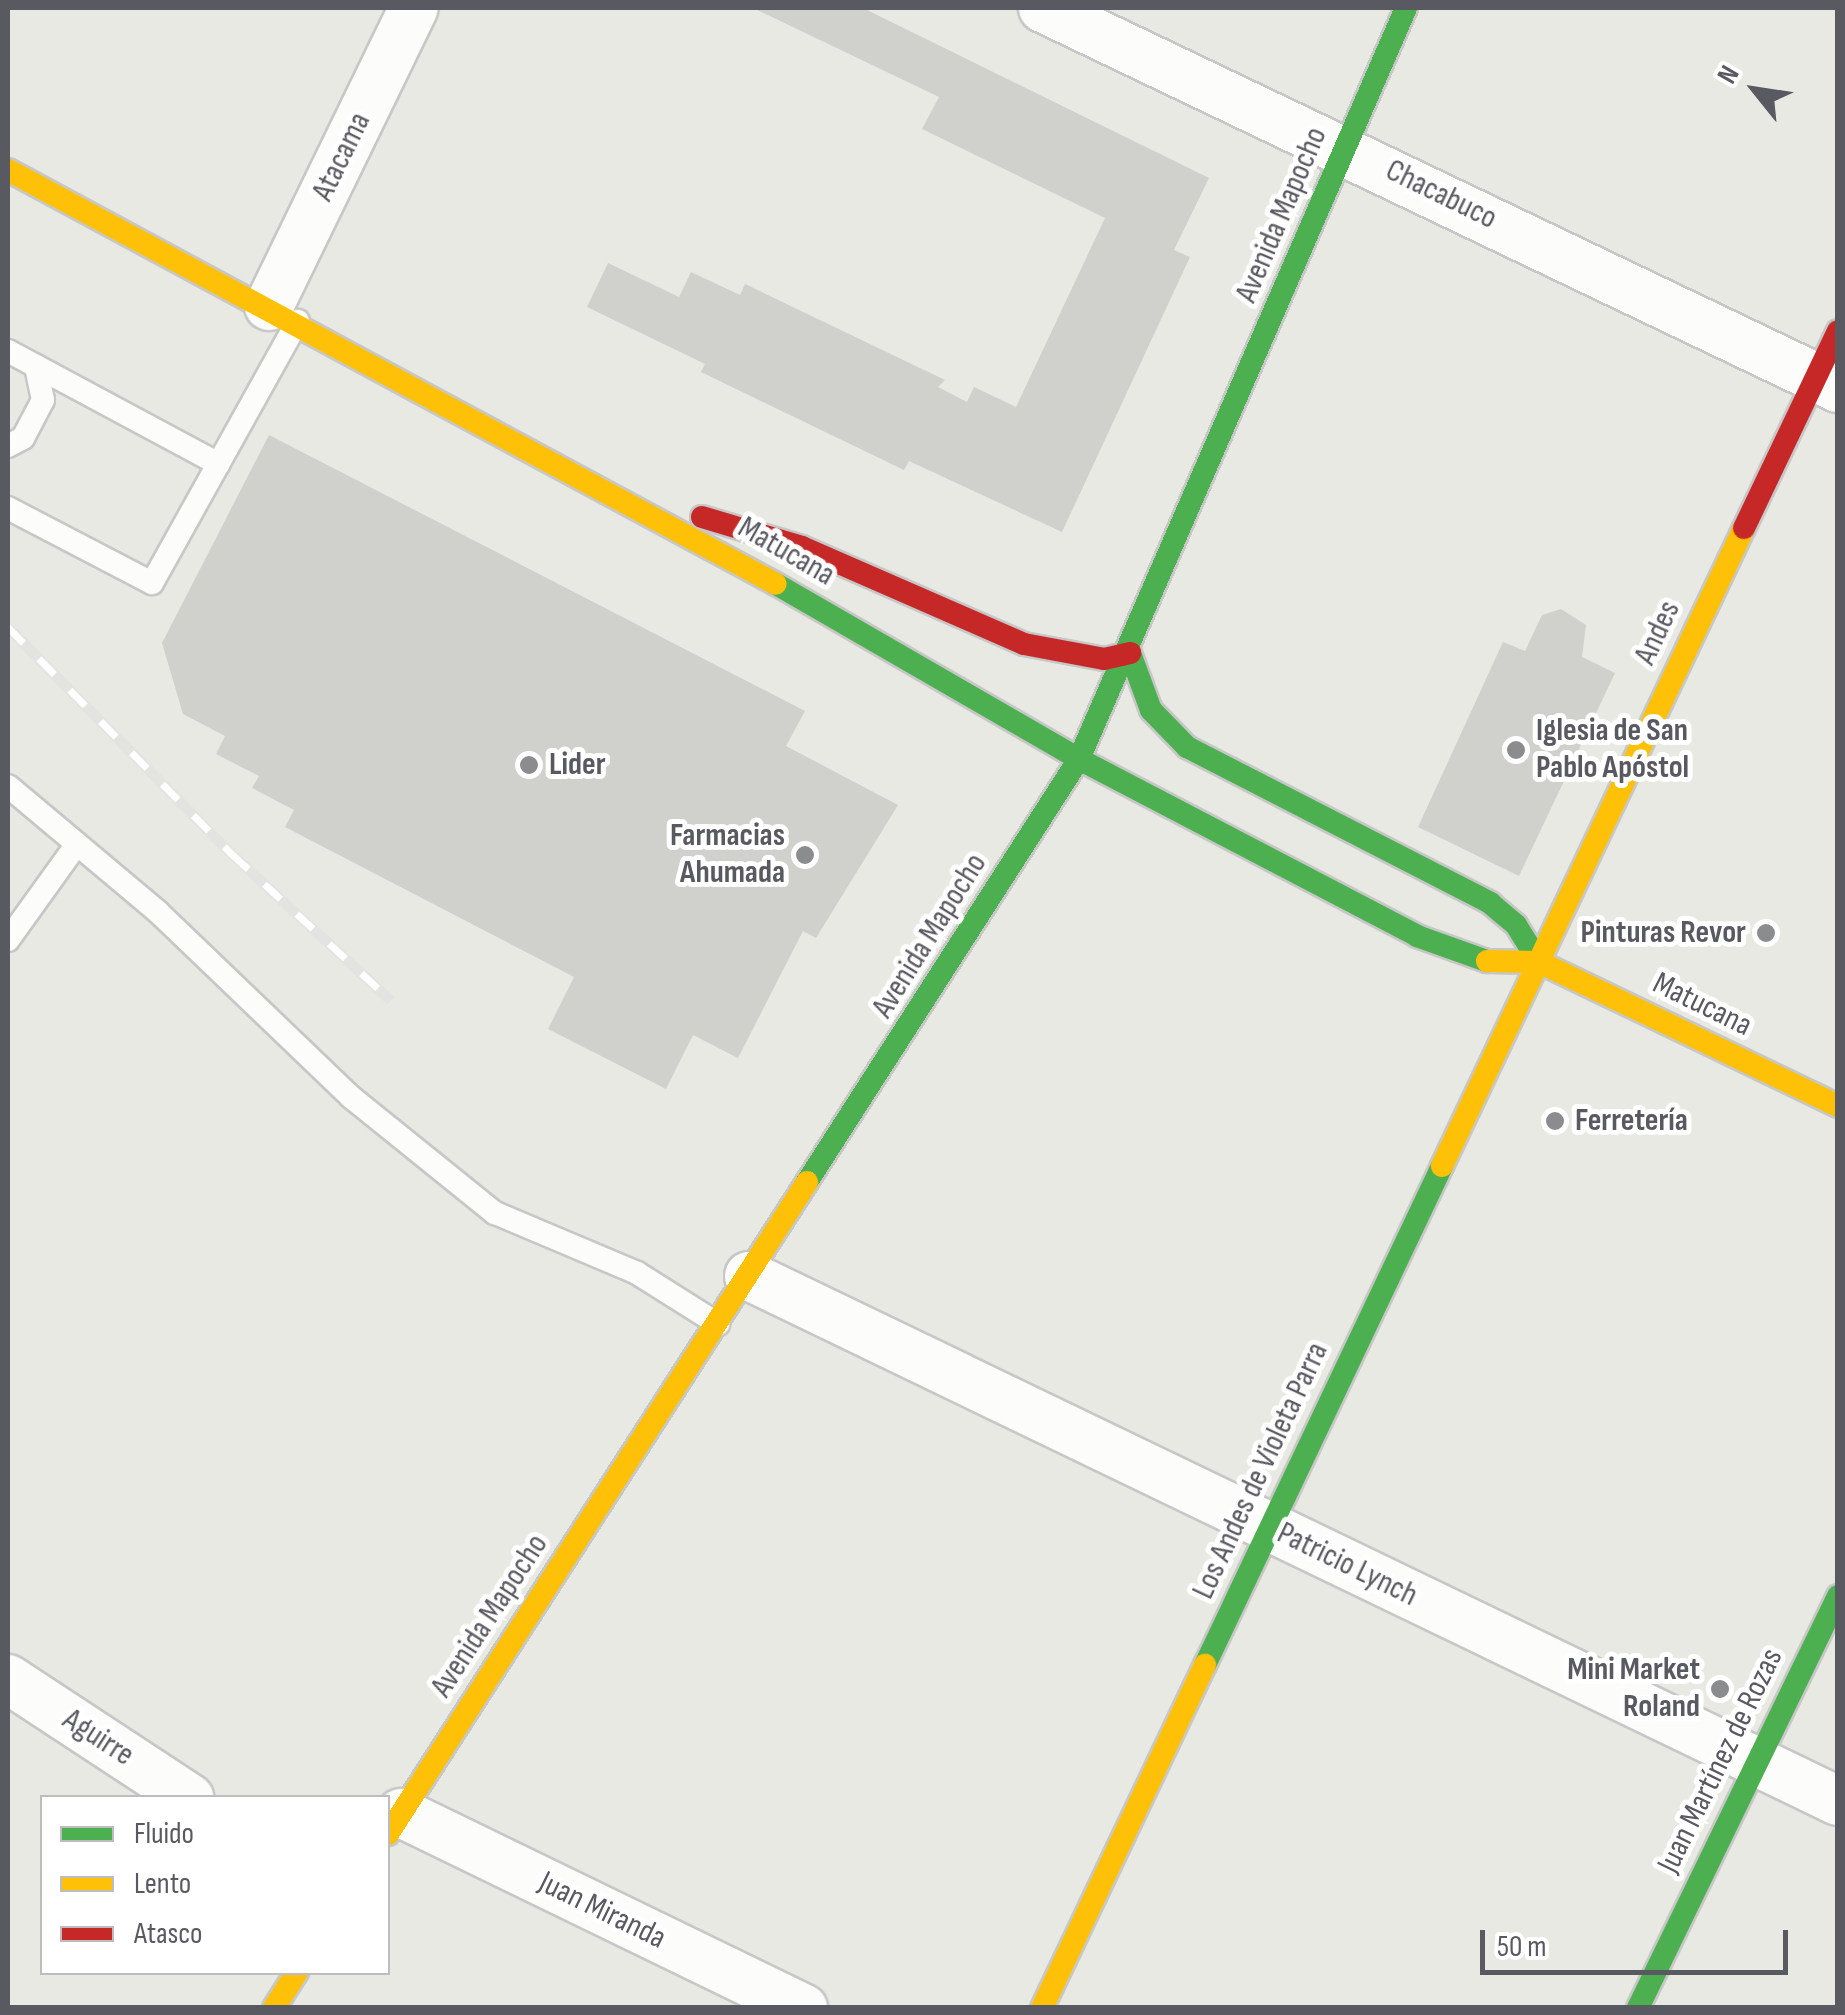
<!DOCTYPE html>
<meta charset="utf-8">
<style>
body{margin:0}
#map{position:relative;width:1845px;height:2015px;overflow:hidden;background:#e9e9e3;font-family:"Sofia Sans Condensed",sans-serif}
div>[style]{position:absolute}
.building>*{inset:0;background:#d0d0cc}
.roads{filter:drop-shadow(2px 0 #c7c7c7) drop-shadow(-2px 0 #c7c7c7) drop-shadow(0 2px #c7c7c7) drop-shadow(0 -2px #c7c7c7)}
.lane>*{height:22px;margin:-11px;padding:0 11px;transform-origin:11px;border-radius:11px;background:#fcfcfb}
.street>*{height:48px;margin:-24px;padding:0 24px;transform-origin:24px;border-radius:24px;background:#fcfcfb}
.fast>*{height:22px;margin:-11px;padding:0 11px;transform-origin:11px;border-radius:11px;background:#4caf50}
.slow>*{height:22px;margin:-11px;padding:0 11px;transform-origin:11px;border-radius:11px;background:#ffc107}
.jam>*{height:22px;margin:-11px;padding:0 11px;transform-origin:11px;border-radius:11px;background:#c62828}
.rail>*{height:11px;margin-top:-5.5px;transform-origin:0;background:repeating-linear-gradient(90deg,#fff 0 22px,#e3e3e2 0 44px);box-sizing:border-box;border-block:2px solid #e3e3e2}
.dots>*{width:28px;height:28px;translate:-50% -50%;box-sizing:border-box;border:5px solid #fff;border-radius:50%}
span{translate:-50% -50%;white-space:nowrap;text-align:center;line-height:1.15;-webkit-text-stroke:10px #fff;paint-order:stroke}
.street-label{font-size:32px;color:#595a61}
.poi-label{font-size:32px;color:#595a61;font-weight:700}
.left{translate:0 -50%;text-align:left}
.right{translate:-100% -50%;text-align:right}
.frame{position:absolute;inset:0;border:10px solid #595a61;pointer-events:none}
.legend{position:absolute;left:40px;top:1795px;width:350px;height:180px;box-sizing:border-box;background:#fff;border:2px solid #bdbdc0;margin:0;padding:12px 18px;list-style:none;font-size:30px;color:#595a61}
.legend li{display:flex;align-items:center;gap:20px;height:50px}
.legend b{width:50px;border:2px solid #bdbdc0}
.north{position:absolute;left:1705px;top:40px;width:100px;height:100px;-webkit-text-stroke:8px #fff;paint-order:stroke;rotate:300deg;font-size:28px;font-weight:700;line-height:40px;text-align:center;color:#595a61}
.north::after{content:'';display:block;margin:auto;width:35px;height:45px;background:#595a61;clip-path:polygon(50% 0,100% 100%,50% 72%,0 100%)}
.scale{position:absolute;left:1480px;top:1930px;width:308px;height:45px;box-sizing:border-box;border:5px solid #595a61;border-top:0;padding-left:12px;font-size:30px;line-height:35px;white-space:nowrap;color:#595a61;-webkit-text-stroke:8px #fff;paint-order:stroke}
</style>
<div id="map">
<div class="building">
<i style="clip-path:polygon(753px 8px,863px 8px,1209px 178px,1174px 250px,1190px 257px,1062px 532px,909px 461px,904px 470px,701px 372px,705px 364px,587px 307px,608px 263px,679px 297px,691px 272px,740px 295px,745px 284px,945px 380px,938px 387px,967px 402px,974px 387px,1016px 407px,1105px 218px,922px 129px,939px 97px)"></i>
<i style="clip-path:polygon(269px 435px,805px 711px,786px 746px,898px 805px,816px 938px,803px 931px,738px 1058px,693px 1035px,666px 1089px,548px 1029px,574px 977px,285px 827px,294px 810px,252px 788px,259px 776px,216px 754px,225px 736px,183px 714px,162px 643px)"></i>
<i style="clip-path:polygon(1561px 609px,1586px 625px,1582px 657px,1615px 673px,1519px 876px,1418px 827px,1503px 642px,1525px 651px,1542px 615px)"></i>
</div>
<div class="roads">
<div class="lane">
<i style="left:8px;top:351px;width:239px;rotate:28.2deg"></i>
<i style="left:8px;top:446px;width:17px;rotate:-28deg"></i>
<i style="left:23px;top:438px;width:43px;rotate:-62.2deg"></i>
<i style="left:43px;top:400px;width:35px;rotate:-102deg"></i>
<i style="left:8px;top:508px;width:162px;rotate:27.5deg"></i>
<i style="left:152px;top:583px;width:300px;rotate:-60.9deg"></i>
<i style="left:8px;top:786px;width:196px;rotate:40deg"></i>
<i style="left:158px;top:912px;width:267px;rotate:43.8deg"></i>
<i style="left:351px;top:1097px;width:185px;rotate:38.9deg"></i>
<i style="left:495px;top:1213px;width:154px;rotate:22.9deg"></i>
<i style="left:637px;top:1273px;width:96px;rotate:32.2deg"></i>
<i style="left:8px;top:940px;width:118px;rotate:-54.3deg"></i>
</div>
<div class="street">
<i style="left:1043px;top:8px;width:881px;rotate:25.55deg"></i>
<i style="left:269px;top:306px;width:331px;rotate:-64.1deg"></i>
<i style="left:749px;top:1276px;width:1209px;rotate:25.74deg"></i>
<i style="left:8px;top:1679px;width:217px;rotate:33.3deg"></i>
<i style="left:401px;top:1813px;width:447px;rotate:25.9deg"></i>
</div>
<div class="fast">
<i style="left:776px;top:584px;width:350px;rotate:30deg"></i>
<i style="left:1079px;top:759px;width:382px;rotate:27.6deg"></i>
<i style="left:1417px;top:936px;width:74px;rotate:19.7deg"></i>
<i style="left:1130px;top:653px;width:61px;rotate:69.8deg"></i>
<i style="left:1151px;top:710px;width:52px;rotate:45.8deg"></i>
<i style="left:1187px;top:747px;width:341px;rotate:27.2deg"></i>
<i style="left:1490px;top:903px;width:34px;rotate:40deg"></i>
<i style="left:1516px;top:925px;width:44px;rotate:58.1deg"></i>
<i style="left:1079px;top:759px;width:819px;rotate:-66.47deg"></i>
<i style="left:807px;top:1182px;width:503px;rotate:-57.26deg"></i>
<i style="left:1205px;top:1665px;width:552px;rotate:-64.59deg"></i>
<i style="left:1638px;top:2008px;width:458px;rotate:-64.1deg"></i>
</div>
<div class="slow">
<i style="left:8px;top:170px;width:872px;rotate:28.33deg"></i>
<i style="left:1487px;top:961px;width:52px;rotate:1.1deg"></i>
<i style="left:1539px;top:962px;width:332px;rotate:25.7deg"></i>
<i style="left:1442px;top:1166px;width:706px;rotate:-64.67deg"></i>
<i style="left:388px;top:1834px;width:775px;rotate:-57.27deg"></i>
<i style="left:274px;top:2008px;width:43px;rotate:-57.4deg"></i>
<i style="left:1042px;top:2008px;width:380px;rotate:-64.6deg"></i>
</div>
<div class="jam">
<i style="left:702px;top:517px;width:104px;rotate:16.7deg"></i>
<i style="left:802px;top:547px;width:242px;rotate:23.6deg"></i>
<i style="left:1024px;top:644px;width:81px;rotate:10.6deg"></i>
<i style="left:1104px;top:659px;width:27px;rotate:-13deg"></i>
<i style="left:1744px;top:528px;width:218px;rotate:-64.5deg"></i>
</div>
</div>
<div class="rail">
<i style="left:8px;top:627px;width:319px;rotate:45.4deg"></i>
<i style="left:232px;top:854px;width:216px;rotate:42.6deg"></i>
</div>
<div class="dots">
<i style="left:1516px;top:750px;background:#8b8c8e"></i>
<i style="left:529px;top:765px;background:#8b8c8e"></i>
<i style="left:805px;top:855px;background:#8b8c8e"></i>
<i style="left:1766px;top:933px;background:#8b8c8e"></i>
<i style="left:1555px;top:1121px;background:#8b8c8e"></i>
<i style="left:1720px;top:1689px;background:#8b8c8e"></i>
</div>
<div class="street-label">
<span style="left:342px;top:157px;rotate:-64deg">Atacama</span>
<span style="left:1441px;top:195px;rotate:26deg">Chacabuco</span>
<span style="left:1282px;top:215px;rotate:-67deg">Avenida Mapocho</span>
<span style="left:786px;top:552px;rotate:30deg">Matucana</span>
<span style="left:1658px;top:633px;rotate:-65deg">Andes</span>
<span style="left:930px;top:936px;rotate:-58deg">Avenida Mapocho</span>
<span style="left:1702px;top:1005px;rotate:26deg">Matucana</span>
<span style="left:1261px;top:1471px;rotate:-65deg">Los Andes de Violeta Parra</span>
<span style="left:1347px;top:1565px;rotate:26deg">Patricio Lynch</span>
<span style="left:490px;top:1616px;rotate:-57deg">Avenida Mapocho</span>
<span style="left:98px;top:1738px;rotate:33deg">Aguirre</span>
<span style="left:1721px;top:1761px;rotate:-64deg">Juan Martínez de Rozas</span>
<span style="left:602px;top:1911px;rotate:26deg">Juan Miranda</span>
</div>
<div class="poi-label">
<span class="left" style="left:1536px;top:750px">Iglesia de San<br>Pablo Apóstol</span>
<span class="left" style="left:549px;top:765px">Lider</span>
<span class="right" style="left:785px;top:855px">Farmacias<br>Ahumada</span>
<span class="right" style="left:1746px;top:933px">Pinturas Revor</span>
<span class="left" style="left:1575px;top:1121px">Ferretería</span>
<span class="right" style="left:1700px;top:1689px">Mini Market<br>Roland</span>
</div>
<div class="frame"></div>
<ul class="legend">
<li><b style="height:12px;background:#4caf50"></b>Fluido</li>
<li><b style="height:12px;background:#ffc107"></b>Lento</li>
<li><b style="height:12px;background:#c62828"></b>Atasco</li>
</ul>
<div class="north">N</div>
<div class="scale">50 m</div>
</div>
